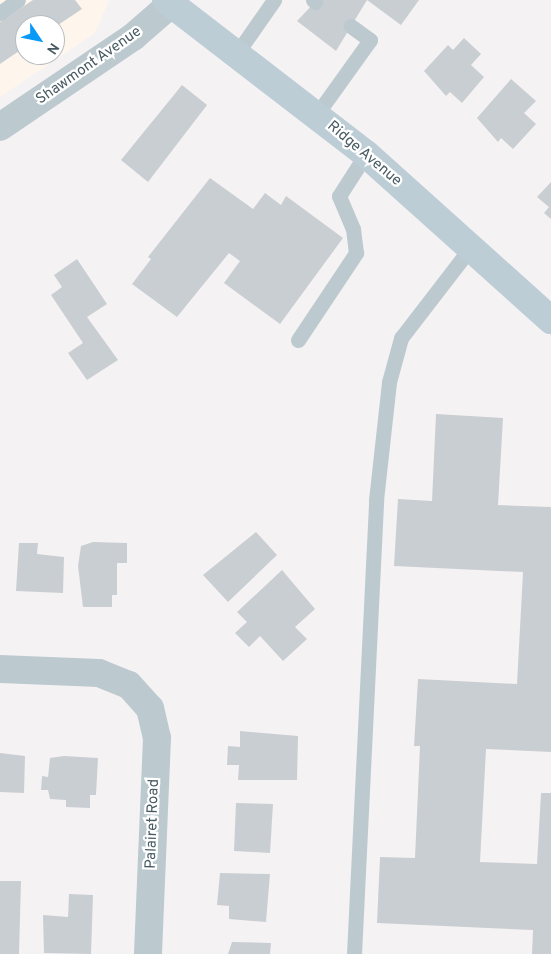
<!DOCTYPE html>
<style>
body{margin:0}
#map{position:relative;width:551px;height:954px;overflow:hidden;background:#f5f2f3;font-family:Overpass,sans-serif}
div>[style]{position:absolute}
.commercial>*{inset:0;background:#fef6ed}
.building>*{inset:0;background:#c9ced2}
.service>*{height:15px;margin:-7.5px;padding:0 7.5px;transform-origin:7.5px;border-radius:7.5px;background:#bccad0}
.minor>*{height:28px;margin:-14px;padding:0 14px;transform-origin:14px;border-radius:14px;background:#bccad0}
.tertiary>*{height:28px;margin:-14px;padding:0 14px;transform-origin:14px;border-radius:14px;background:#bccad0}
.secondary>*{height:28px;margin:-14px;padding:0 14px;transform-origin:14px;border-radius:14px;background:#bdcdd5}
span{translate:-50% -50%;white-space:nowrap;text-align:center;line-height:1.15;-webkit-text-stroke:4.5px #fff;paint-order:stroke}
.street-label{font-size:15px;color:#485a62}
.north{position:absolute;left:15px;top:15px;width:50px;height:50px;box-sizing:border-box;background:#fff;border:1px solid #b6bdc0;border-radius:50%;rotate:124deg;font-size:14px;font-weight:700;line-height:20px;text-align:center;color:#485a62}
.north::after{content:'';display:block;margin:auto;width:18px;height:22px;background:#099af8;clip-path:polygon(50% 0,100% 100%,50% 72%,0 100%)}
</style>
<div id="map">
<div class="commercial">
<i style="clip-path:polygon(evenodd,0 0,109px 0,95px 33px,0 97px,0 0,25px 25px,55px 25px,55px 55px,25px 55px,25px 25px)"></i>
</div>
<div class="building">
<i style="clip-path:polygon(33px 0,75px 0,82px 9px,55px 27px,25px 25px,25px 47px,0 64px,0 22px)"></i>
<i style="clip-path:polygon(317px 0,419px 0,401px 25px,367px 0,336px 51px,297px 21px)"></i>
<i style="clip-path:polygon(464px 38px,481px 54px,471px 65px,484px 77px,462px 103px,450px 92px,446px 96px,424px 71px,448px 45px,453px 50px)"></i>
<i style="clip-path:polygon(511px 79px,536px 101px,524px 113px,536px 124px,513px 149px,501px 138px,498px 142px,477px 118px)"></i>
<i style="clip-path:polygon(182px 85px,207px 105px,148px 182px,121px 160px)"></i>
<i style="clip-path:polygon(210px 178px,253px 209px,265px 193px,281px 205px,286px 196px,343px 238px,280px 324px,224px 283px,240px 261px,229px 253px,177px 317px,132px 284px,151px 259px,148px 257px)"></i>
<i style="clip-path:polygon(551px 182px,551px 219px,544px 213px,549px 207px,537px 197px)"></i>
<i style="clip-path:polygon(77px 259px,107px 304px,87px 317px,118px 360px,87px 380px,68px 353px,83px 343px,51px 295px,62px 287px,54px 275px)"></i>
<i style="clip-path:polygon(436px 414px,503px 418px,498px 505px,551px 507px,551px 752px,486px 749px,480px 862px,537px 864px,541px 793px,551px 793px,551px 954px,532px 954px,533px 930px,377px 923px,380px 857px,415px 858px,420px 746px,414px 746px,418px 679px,517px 684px,523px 572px,394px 566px,398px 499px,432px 501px)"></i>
<i style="clip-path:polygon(256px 532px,277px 555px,228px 602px,203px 575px)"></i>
<i style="clip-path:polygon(93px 542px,127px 543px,127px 563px,117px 563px,117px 595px,112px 595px,112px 607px,83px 607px,78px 566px,81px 546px)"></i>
<i style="clip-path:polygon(19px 543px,38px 543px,37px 554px,64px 557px,63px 593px,16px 591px)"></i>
<i style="clip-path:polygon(282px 570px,315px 609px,295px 627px,307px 639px,283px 661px,260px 636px,249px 647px,235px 633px,247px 622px,237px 612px)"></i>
<i style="clip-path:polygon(240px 731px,298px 736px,297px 780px,238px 780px,239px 765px,227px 765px,228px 746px,240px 747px)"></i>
<i style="clip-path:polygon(0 753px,25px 756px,24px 793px,0 792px)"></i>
<i style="clip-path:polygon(64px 756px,98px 758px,96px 795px,90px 795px,90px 808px,66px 807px,66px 800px,50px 799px,48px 790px,41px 790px,42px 776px,48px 777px,50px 758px)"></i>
<i style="clip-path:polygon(236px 803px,273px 804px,270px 853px,234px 851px)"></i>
<i style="clip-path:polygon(220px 873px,270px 874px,266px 922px,229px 919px,229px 906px,217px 905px)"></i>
<i style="clip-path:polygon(0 881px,21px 881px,19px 954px,0 954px)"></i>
<i style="clip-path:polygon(69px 894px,93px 895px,91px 954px,44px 953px,43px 915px,68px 917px)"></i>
<i style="clip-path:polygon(232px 942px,271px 943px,270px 954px,228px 954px)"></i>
</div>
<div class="service">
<i style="left:313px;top:0;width:3px;rotate:45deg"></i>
<i style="left:0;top:13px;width:22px;rotate:-36deg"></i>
<i style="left:237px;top:53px;width:65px;rotate:-55.1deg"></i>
<i style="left:317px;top:114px;width:91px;rotate:-54.4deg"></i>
<i style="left:370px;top:40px;width:24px;rotate:-144deg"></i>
<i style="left:298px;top:340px;width:105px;rotate:-56.3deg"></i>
<i style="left:356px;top:253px;width:24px;rotate:-97deg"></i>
<i style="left:353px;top:229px;width:36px;rotate:-113deg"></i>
<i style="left:339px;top:196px;width:50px;rotate:-57.3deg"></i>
<i style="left:354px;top:954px;width:455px;rotate:-87.2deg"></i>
<i style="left:376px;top:500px;width:119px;rotate:-83.7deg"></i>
<i style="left:389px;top:382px;width:46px;rotate:-74.7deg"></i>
<i style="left:401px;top:338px;width:115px;rotate:-52.4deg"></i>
</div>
<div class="minor">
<i style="left:0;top:669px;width:99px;rotate:2.3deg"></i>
<i style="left:99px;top:673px;width:32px;rotate:22deg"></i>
<i style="left:129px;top:685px;width:31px;rotate:48deg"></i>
<i style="left:150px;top:708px;width:31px;rotate:77deg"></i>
<i style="left:157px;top:738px;width:216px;rotate:92.4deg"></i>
</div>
<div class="tertiary">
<i style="left:0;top:127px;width:161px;rotate:-34.1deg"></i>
<i style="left:133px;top:37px;width:50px;rotate:-41deg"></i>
</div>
<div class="secondary">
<i style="left:166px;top:0;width:252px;rotate:37.6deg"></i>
<i style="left:366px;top:154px;width:249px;rotate:41.9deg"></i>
</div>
<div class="street-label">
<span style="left:89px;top:66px;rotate:-35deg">Shawmont Avenue</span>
<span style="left:364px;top:154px;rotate:40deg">Ridge Avenue</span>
<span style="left:153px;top:824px;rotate:-88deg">Palairet Road</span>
</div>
<div class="north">N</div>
</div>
